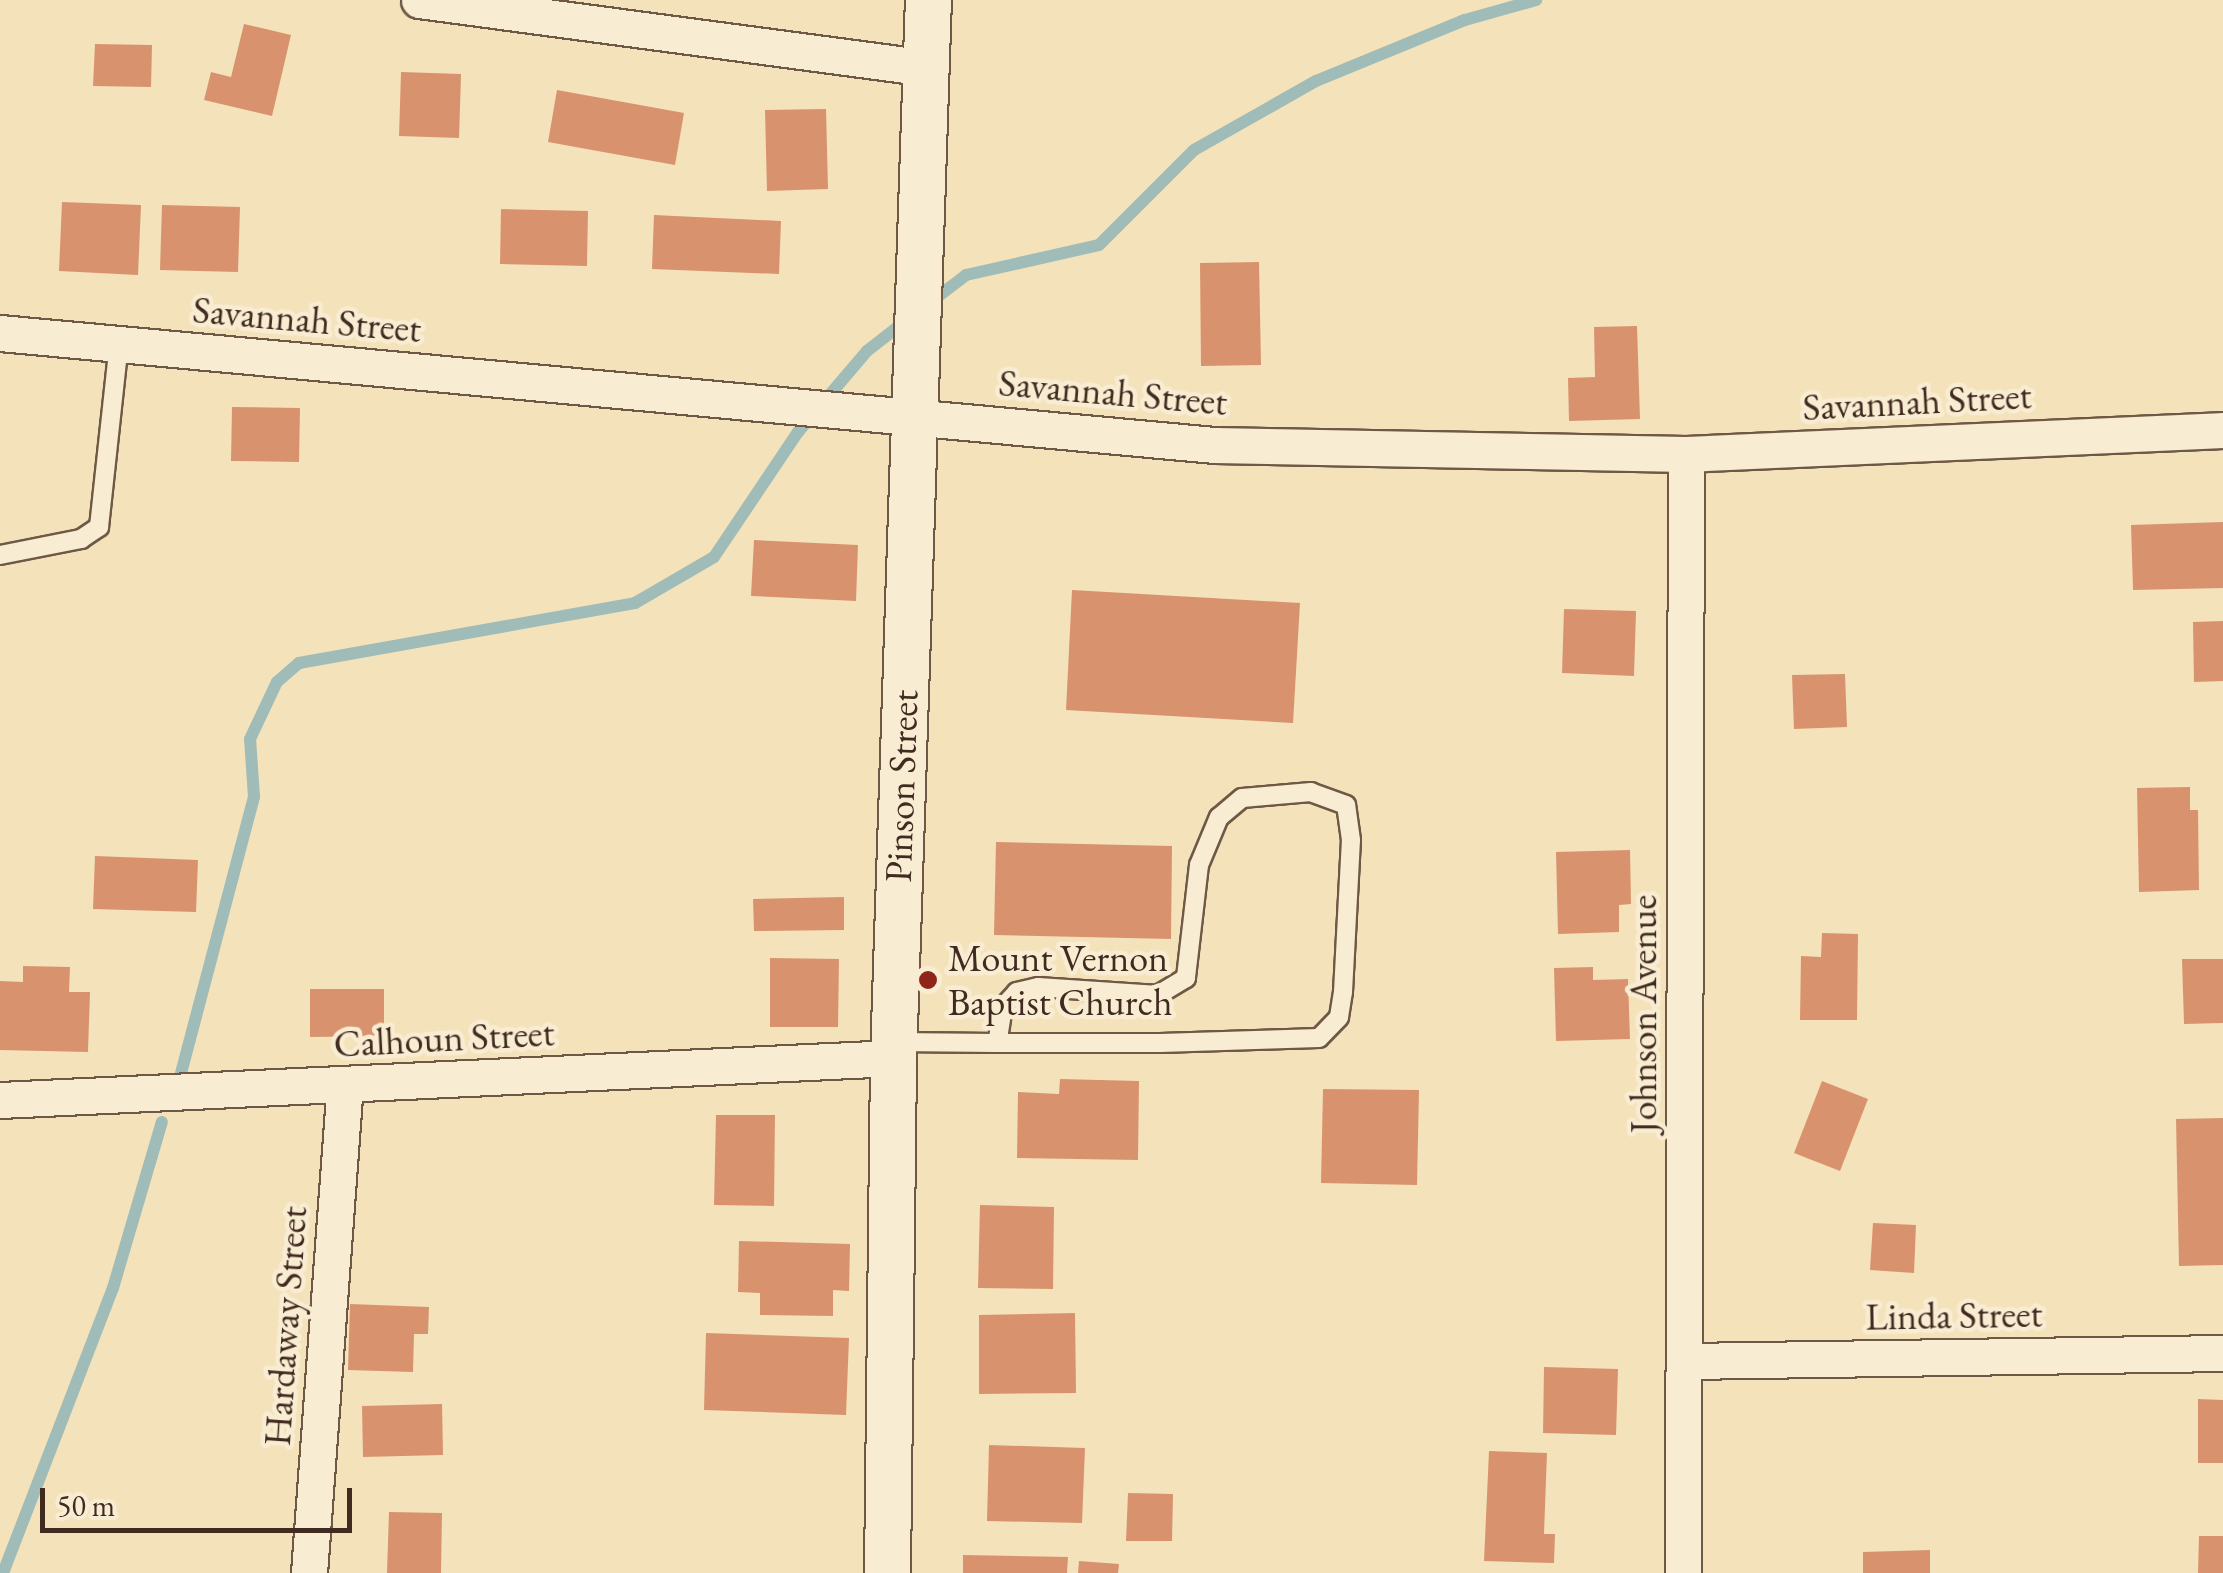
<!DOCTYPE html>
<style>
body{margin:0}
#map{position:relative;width:2223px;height:1573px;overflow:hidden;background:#f4e2ba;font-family:"EB Garamond",serif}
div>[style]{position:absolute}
.stream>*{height:12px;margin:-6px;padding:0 6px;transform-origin:6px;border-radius:6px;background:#9fbcb9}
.building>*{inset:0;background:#d8936e}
.roads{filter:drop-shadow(2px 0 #6e5846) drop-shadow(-2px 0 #6e5846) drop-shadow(0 2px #6e5846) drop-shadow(0 -2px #6e5846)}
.service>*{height:18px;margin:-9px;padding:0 9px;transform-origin:9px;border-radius:9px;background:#f8ecd2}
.minor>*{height:35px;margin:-17.5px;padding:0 17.5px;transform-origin:17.5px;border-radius:17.5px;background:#f8ecd2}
.tertiary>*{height:45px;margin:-22.5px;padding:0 22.5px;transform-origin:22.5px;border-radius:22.5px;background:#f8ecd2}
.dots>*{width:28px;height:28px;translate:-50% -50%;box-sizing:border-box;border:5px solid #f8ecd2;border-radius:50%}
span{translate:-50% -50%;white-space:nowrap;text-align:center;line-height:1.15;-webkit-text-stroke:9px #f8ecd2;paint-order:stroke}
.street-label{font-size:38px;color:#412a1f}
.poi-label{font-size:38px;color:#412a1f}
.left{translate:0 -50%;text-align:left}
.scale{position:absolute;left:40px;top:1488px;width:312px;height:45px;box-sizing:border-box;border:5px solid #412a1f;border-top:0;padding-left:12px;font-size:30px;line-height:35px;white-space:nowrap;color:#412a1f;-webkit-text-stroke:8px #f8ecd2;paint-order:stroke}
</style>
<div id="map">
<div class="stream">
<i style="left:928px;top:304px;width:48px;rotate:-37.3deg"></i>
<i style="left:966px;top:275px;width:136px;rotate:-12.7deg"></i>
<i style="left:1099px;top:245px;width:134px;rotate:-45deg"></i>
<i style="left:1194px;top:150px;width:140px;rotate:-29.5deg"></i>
<i style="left:1316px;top:81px;width:161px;rotate:-22.3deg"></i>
<i style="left:1465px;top:20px;width:74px;rotate:-15.7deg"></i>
<i style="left:180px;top:1077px;width:290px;rotate:-75.2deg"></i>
<i style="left:254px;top:797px;width:58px;rotate:-93.9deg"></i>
<i style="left:250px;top:739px;width:63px;rotate:-64.7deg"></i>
<i style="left:277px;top:682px;width:29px;rotate:-41deg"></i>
<i style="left:299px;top:663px;width:341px;rotate:-10.1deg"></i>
<i style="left:635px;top:603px;width:91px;rotate:-30.2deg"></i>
<i style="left:714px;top:557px;width:151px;rotate:-56.1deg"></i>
<i style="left:798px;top:432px;width:106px;rotate:-49.6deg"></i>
<i style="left:867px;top:351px;width:52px;rotate:-38deg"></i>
<i style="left:3px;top:1573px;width:305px;rotate:-68.9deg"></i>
<i style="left:113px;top:1288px;width:173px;rotate:-73.6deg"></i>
</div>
<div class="building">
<i style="clip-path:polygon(244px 24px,291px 35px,272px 116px,204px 100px,211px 72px,231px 77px)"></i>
<i style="clip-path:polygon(95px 44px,152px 45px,151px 87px,93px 86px)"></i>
<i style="clip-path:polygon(401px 72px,461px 74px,459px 138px,399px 136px)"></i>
<i style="clip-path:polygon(557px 90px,684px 113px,675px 165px,548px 142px)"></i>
<i style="clip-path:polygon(826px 109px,828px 189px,767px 191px,765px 110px)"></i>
<i style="clip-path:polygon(62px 202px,141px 205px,138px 275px,59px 271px)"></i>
<i style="clip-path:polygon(162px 205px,240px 207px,238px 272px,160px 270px)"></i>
<i style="clip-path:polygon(501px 209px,588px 211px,587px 266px,500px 264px)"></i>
<i style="clip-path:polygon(654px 215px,781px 221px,779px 274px,652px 269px)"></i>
<i style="clip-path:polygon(1259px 262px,1261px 365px,1201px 366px,1200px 263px)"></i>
<i style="clip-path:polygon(1637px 326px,1640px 419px,1569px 421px,1568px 378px,1595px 377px,1594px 327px)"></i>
<i style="clip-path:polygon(232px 407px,300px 408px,299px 462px,231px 461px)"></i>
<i style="clip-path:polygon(2223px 522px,2223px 588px,2133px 590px,2131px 525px)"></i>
<i style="clip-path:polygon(754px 540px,858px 545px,856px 601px,751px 596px)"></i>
<i style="clip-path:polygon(1072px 590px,1300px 603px,1293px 723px,1066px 710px)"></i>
<i style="clip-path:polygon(1564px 609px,1636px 611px,1634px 676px,1562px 673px)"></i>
<i style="clip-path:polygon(2223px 621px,2223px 681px,2194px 682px,2193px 622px)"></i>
<i style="clip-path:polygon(1845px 674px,1847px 727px,1794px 729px,1792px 675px)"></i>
<i style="clip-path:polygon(2190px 787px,2190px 810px,2198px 810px,2199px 890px,2139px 892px,2137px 788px)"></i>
<i style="clip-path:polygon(996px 842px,1172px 846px,1171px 939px,994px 935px)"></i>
<i style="clip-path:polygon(1630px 850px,1631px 904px,1619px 905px,1619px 932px,1558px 934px,1556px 852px)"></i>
<i style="clip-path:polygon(95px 856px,198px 860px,196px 912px,93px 909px)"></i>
<i style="clip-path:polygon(844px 897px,844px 930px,754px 931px,753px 899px)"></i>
<i style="clip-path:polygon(1822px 933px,1858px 934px,1857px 1020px,1800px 1020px,1801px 956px,1821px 957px)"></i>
<i style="clip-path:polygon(770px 958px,839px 959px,838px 1027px,770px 1027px)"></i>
<i style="clip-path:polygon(2182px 959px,2223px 959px,2223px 1023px,2184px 1024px)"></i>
<i style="clip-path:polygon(23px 966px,70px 967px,69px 992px,90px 992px,88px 1052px,0 1050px,0 981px,23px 982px)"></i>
<i style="clip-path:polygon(1593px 967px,1593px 980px,1628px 979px,1630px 1039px,1556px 1041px,1554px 968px)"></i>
<i style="clip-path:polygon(310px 989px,384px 989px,384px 1036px,310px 1037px)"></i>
<i style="clip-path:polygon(1060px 1079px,1139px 1081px,1138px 1160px,1017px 1158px,1018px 1092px,1059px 1094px)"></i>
<i style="clip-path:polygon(1822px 1081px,1868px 1099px,1840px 1171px,1794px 1153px)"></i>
<i style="clip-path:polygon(1323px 1089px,1419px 1090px,1417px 1185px,1321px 1183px)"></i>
<i style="clip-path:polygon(716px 1115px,775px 1115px,774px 1206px,714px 1205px)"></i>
<i style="clip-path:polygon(2223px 1118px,2223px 1265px,2179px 1266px,2176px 1119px)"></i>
<i style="clip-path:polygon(980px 1205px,1054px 1207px,1053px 1289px,978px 1288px)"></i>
<i style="clip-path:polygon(1873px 1223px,1916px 1225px,1914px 1273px,1870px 1270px)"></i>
<i style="clip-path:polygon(739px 1241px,850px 1244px,849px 1291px,833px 1290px,833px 1316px,760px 1315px,760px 1293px,738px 1292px)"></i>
<i style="clip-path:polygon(350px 1304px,429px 1307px,428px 1334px,414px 1334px,413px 1372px,348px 1370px)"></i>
<i style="clip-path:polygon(1075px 1313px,1076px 1393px,979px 1394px,979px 1315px)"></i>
<i style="clip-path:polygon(706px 1333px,849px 1338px,846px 1415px,704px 1410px)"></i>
<i style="clip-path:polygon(1544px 1367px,1618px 1369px,1616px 1435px,1543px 1433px)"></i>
<i style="clip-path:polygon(2198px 1399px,2223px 1400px,2223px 1463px,2198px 1463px)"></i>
<i style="clip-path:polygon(442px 1404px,443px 1455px,363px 1457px,362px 1406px)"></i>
<i style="clip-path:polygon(989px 1445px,1085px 1448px,1082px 1523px,987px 1521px)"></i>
<i style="clip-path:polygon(1489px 1451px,1547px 1453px,1544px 1534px,1555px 1534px,1554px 1563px,1484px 1561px)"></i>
<i style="clip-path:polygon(1128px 1493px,1173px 1494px,1172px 1541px,1126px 1541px)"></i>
<i style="clip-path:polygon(389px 1512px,442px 1513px,441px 1573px,387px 1573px)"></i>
<i style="clip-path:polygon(2199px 1536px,2223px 1536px,2223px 1573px,2198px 1573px)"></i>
<i style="clip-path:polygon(1930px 1550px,1930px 1573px,1863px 1573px,1863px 1552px)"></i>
<i style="clip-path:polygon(963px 1555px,1068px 1557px,1067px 1573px,963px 1573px)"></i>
<i style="clip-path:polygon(1079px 1561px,1119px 1564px,1118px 1573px,1078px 1573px)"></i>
</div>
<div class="roads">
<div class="service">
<i style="left:0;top:555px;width:83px;rotate:-11.2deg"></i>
<i style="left:81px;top:539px;width:22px;rotate:-34deg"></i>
<i style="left:99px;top:527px;width:184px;rotate:-83.8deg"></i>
<i style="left:894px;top:1042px;width:103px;rotate:0.6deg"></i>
<i style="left:997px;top:1043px;width:163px"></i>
<i style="left:1160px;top:1043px;width:159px;rotate:-1.8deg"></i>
<i style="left:1319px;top:1038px;width:29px;rotate:-46deg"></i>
<i style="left:1339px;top:1017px;width:25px;rotate:-81deg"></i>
<i style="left:1343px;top:992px;width:152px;rotate:-87deg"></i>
<i style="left:1351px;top:840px;width:35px;rotate:-98deg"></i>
<i style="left:1346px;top:805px;width:37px;rotate:-160deg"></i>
<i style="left:1311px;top:792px;width:69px;rotate:175deg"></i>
<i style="left:1242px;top:798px;width:30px;rotate:140deg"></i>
<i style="left:1219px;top:817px;width:52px;rotate:112.6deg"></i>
<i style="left:1199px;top:865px;width:114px;rotate:96.6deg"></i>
<i style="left:1186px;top:978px;width:33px;rotate:149deg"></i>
<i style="left:1158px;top:995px;width:120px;rotate:-176.2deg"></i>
<i style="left:1038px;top:987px;width:22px;rotate:167deg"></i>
<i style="left:1017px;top:992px;width:21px;rotate:133deg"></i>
<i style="left:1003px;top:1007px;width:36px;rotate:99deg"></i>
</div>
<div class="minor">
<i style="left:419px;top:0;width:514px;rotate:7.61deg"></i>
<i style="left:0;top:333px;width:1220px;rotate:5.27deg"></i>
<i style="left:1215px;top:445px;width:471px;rotate:1.1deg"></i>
<i style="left:1686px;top:454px;width:538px;rotate:-2.56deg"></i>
<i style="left:0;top:1100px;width:894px;rotate:-2.69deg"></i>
<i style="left:1686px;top:1361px;width:537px;rotate:-0.85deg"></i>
<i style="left:309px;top:1573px;width:488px;rotate:-85.8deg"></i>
<i style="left:1683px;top:1573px;width:1119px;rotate:-89.85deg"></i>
</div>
<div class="tertiary">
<i style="left:887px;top:1573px;width:515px;rotate:-89.33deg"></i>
<i style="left:893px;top:1058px;width:1059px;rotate:-88.11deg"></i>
</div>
</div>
<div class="dots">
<i style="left:928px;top:980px;background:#8f2418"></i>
</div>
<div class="street-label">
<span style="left:307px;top:319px;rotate:5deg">Savannah Street</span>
<span style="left:1113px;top:392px;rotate:5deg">Savannah Street</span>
<span style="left:1917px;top:401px;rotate:-3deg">Savannah Street</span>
<span style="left:901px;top:786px;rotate:-88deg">Pinson Street</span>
<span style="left:1643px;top:1014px;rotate:-90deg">Johnson Avenue</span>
<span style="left:444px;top:1038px;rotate:-3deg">Calhoun Street</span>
<span style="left:1954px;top:1315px;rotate:-1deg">Linda Street</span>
<span style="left:285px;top:1326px;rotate:-86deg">Hardaway Street</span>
</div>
<div class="poi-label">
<span class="left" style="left:948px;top:980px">Mount Vernon<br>Baptist Church</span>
</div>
<div class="scale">50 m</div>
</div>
